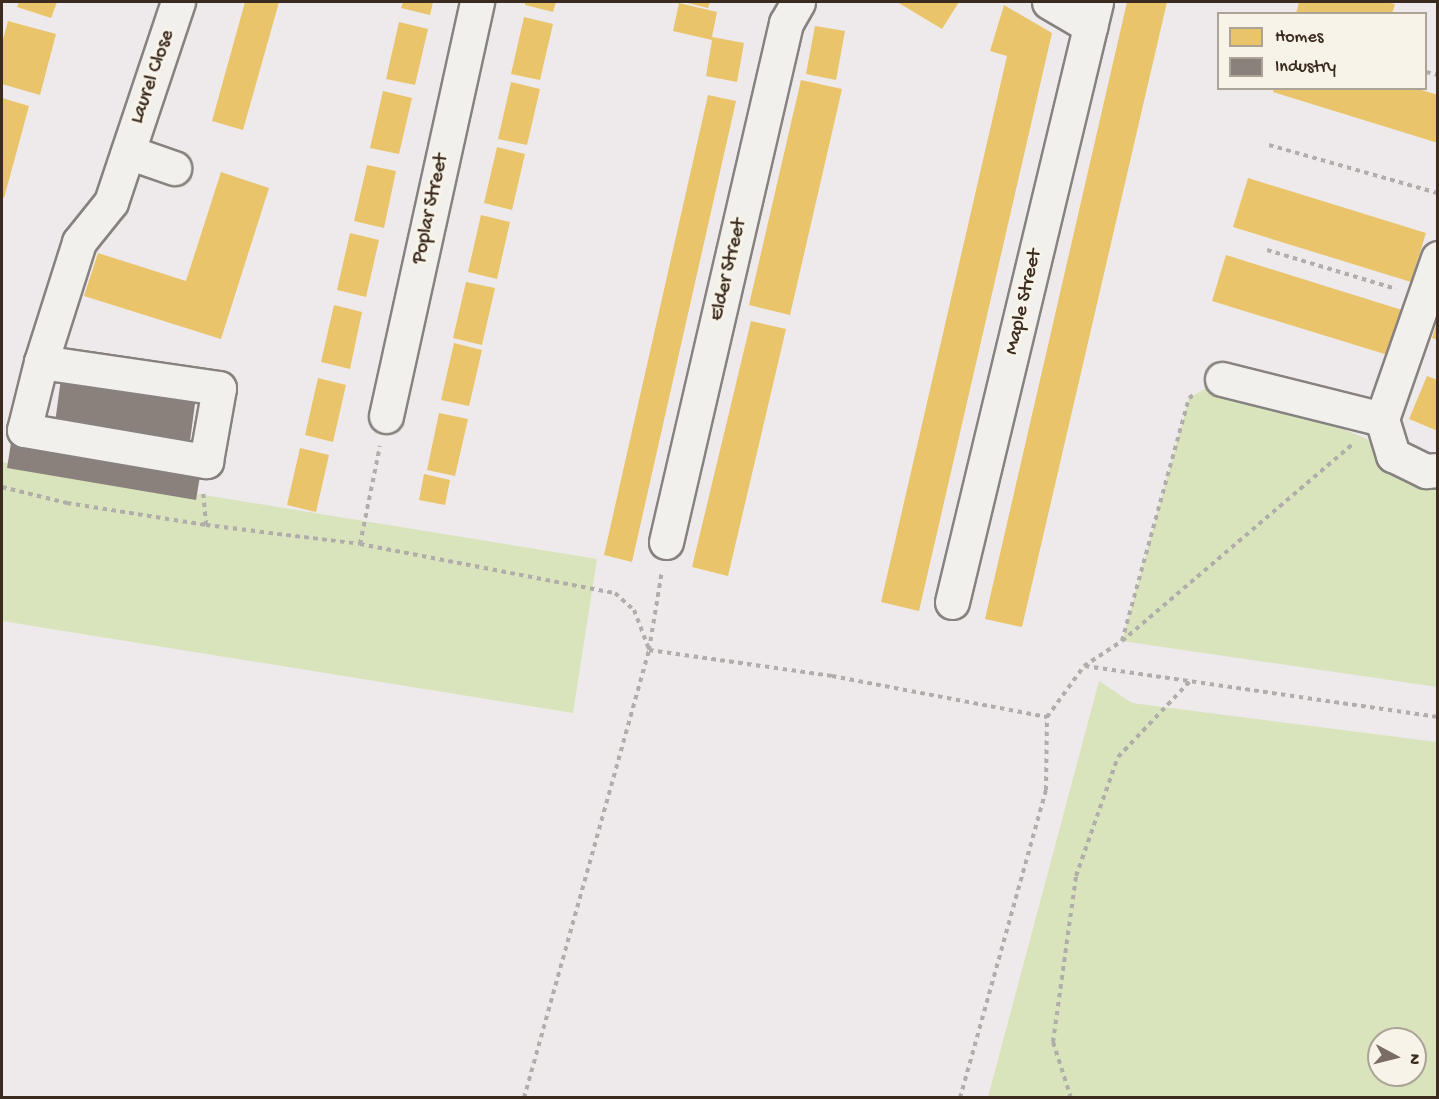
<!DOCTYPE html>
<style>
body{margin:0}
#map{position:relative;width:1439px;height:1099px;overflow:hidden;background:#eeeaeb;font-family:"Gochi Hand",sans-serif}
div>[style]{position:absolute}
.green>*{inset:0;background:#d9e4bc}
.homes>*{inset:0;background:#e9c46a}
.industry>*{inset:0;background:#8a817c}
.path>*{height:4px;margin-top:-2px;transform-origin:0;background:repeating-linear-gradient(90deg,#b0adaa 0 4.5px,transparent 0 9px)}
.roads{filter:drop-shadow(2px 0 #87827f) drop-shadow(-2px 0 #87827f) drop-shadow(0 2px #87827f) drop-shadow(0 -2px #87827f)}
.minor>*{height:33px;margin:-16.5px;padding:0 16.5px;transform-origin:16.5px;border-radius:16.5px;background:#f1f0ed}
span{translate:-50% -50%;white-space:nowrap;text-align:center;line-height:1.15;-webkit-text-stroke:6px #f7f3e8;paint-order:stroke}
.street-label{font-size:20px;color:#3b2a1e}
.frame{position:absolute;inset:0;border:3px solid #3b2a1e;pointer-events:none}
.legend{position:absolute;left:1217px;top:12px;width:210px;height:78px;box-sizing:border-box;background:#f7f3e8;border:2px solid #aca397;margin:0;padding:8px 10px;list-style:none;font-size:18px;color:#3b2a1e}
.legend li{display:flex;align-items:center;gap:12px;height:30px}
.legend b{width:30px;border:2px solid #aca397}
.north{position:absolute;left:1367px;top:1027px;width:60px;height:60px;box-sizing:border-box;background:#f7f3e8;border:2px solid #aca397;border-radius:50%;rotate:97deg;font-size:16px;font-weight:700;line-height:24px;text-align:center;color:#3b2a1e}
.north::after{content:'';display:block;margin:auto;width:21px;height:27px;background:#7a6d66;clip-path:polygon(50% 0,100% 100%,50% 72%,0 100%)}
</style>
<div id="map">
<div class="green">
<i style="clip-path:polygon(1222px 379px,1367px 439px,1384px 456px,1437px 484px,1437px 687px,1122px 641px,1189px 398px)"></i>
<i style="clip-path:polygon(2px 462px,597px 559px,573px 713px,2px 621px)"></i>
<i style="clip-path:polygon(evenodd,1099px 681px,1132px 703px,1437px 742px,1437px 1097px,988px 1097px,1099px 681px,1379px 1039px,1415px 1039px,1415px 1075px,1379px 1075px,1379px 1039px)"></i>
</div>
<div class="homes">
<i style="clip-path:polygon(19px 2px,57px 2px,51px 18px,17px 7px)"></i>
<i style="clip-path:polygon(245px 2px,279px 2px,243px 130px,212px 121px)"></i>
<i style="clip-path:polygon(403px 2px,433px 2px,430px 15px,401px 8px)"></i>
<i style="clip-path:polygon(525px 2px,556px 2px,553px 12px,525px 5px)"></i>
<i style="clip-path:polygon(684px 2px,710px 2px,708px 8px)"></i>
<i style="clip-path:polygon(897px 2px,959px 2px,942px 29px)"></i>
<i style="clip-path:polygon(1127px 2px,1167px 2px,1022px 627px,985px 619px)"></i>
<i style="clip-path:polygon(1299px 2px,1385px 2px,1395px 4px,1392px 14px,1296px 14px)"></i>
<i style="clip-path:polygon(679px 3px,717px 12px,712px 37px,744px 43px,737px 82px,706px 76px,712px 40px,673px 31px)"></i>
<i style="clip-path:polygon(1004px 5px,1052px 33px,919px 611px,881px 602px,1007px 56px,990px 51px)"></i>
<i style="clip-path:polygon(524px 17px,553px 24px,540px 80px,511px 74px)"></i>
<i style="clip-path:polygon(8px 21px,56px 34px,40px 95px,2px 84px,2px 43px)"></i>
<i style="clip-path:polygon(399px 22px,428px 29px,415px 85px,386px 79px)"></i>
<i style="clip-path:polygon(815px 26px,845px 31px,836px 80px,806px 74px)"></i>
<i style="clip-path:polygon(801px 80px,842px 89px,790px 315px,749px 305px)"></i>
<i style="clip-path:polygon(511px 82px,540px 89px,527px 145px,498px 139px)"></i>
<i style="clip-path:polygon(1274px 88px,1415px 88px,1438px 95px,1438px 143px,1273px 92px)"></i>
<i style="clip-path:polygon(383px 91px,412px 98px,399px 154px,370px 148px)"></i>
<i style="clip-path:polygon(708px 95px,736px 101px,632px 562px,604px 555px)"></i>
<i style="clip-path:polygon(2px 98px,29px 106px,4px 198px,2px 197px)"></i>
<i style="clip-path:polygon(497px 147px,525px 154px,512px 210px,484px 203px)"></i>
<i style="clip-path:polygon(367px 165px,396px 171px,384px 228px,354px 221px)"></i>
<i style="clip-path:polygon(221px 172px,269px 188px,221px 339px,84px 296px,98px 253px,186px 281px)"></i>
<i style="clip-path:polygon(1248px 178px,1426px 233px,1411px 282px,1233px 227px)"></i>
<i style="clip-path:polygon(481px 215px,510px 222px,497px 279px,468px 272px)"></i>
<i style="clip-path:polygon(350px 233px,379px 240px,366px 297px,337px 290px)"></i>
<i style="clip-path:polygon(1226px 255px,1402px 310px,1388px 355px,1212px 301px)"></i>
<i style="clip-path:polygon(466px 282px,495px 288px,482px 345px,453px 338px)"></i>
<i style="clip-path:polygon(334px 305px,362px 312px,350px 369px,321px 362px)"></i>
<i style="clip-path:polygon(751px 321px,786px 329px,728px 576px,692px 567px)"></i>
<i style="clip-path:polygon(1437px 323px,1438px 323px,1438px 340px,1432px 338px)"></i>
<i style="clip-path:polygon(454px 343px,482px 350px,469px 406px,441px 400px)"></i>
<i style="clip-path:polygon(1427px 376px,1438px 380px,1438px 431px,1409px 419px)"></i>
<i style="clip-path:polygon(318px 378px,346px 385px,333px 442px,305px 435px)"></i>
<i style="clip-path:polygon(439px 413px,468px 419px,455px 476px,427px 470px)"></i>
<i style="clip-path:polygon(300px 448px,329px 455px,316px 512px,287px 505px)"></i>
<i style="clip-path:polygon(424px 474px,450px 480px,445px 505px,419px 500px)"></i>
</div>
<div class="industry">
<i style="clip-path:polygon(61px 378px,196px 396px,190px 441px,55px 423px)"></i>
<i style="clip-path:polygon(11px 443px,200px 476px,196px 500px,7px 468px)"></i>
</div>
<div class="path">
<i style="left:1426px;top:72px;width:12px;rotate:14deg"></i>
<i style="left:1269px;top:145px;width:176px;rotate:15.9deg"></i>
<i style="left:1267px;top:250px;width:135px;rotate:16.8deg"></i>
<i style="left:2px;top:487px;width:67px;rotate:13.8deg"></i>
<i style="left:67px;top:503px;width:141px;rotate:9deg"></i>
<i style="left:206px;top:525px;width:34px;rotate:-95deg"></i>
<i style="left:206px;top:525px;width:155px;rotate:7deg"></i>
<i style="left:360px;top:544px;width:100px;rotate:-78.5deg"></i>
<i style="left:360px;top:544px;width:260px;rotate:10.9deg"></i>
<i style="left:615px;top:593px;width:25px;rotate:42deg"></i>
<i style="left:634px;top:610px;width:42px;rotate:69deg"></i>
<i style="left:1122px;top:641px;width:252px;rotate:-74.6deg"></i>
<i style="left:1189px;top:398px;width:7px;rotate:-34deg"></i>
<i style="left:649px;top:650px;width:185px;rotate:8.1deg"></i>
<i style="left:832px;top:676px;width:219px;rotate:10.8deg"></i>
<i style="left:1085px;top:666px;width:357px;rotate:8.2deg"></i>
<i style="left:524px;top:1098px;width:465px;rotate:-74.4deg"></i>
<i style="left:649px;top:650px;width:80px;rotate:-80.7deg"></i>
<i style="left:960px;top:1098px;width:320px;rotate:-74.4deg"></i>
<i style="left:1046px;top:790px;width:73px;rotate:-89.2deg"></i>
<i style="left:1047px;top:717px;width:63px;rotate:-54deg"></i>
<i style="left:1084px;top:666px;width:45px;rotate:-33.3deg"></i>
<i style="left:1122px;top:641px;width:305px;rotate:-40.5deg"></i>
<i style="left:1071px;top:1098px;width:59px;rotate:-107.8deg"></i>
<i style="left:1053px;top:1042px;width:168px;rotate:-82.1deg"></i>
<i style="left:1076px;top:876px;width:126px;rotate:-70.6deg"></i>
<i style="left:1118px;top:757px;width:105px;rotate:-46.5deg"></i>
</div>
<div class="roads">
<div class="minor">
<i style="left:1049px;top:2px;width:48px;rotate:30.3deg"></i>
<i style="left:128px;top:152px;width:49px;rotate:19.2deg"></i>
<i style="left:1438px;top:258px;width:170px;rotate:109.2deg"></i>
<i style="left:1382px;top:419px;width:38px;rotate:73deg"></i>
<i style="left:1393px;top:455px;width:37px;rotate:26deg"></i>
<i style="left:1426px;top:471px;width:12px;rotate:-5deg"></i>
<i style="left:41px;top:362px;width:70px;rotate:104deg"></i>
<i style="left:24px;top:430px;width:185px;rotate:9.7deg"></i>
<i style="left:206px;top:461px;width:74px;rotate:-79.9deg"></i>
<i style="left:219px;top:388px;width:180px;rotate:-171.7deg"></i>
<i style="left:41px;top:362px;width:126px;rotate:-72.4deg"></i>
<i style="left:79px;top:242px;width:51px;rotate:-51.3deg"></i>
<i style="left:111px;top:202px;width:211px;rotate:-71.5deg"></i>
<i style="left:1222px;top:379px;width:165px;rotate:14deg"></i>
<i style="left:386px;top:416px;width:424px;rotate:-77.6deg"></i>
<i style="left:666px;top:542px;width:533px;rotate:-76.98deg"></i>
<i style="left:786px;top:23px;width:24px;rotate:-60deg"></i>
<i style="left:952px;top:602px;width:617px;rotate:-76.5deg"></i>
</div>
</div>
<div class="street-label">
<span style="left:153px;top:77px;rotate:-71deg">Laurel Close</span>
<span style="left:431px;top:209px;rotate:-78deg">Poplar Street</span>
<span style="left:729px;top:270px;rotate:-77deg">Elder Street</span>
<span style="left:1024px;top:302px;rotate:-77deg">Maple Street</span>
</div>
<div class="frame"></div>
<ul class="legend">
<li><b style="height:16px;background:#e9c46a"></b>Homes</li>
<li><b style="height:16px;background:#8a817c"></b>Industry</li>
</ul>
<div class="north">N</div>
</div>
